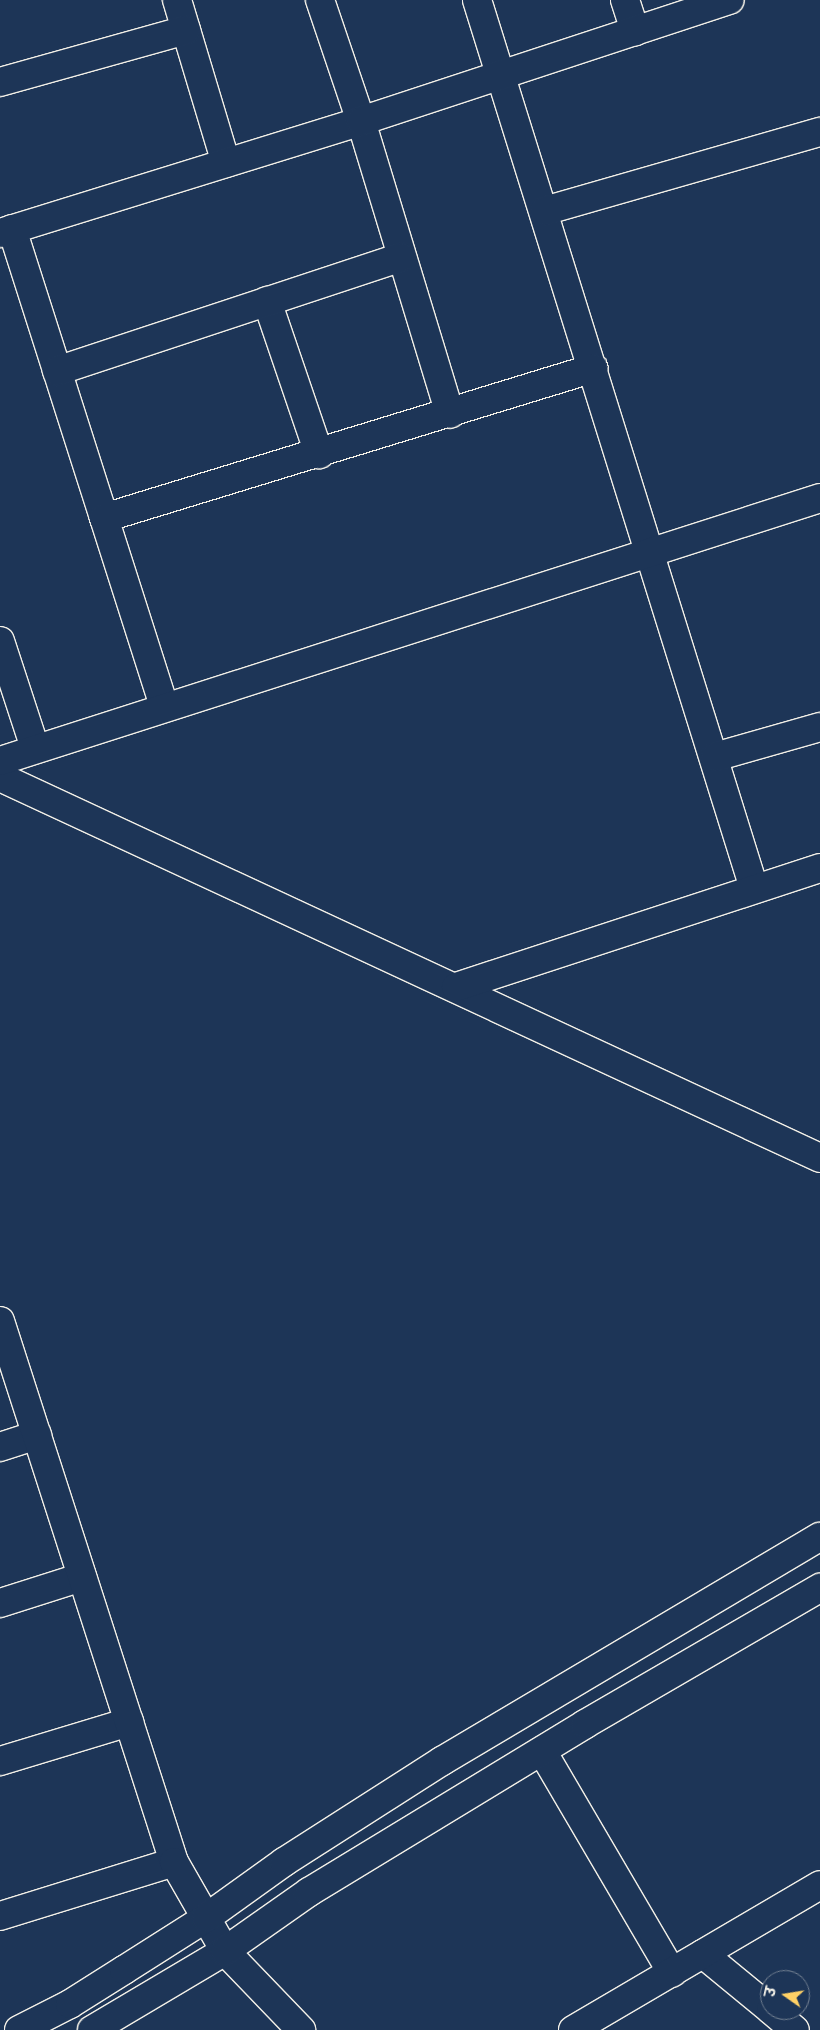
<!DOCTYPE html>
<meta charset="utf-8">
<style>
body{margin:0}
#map{position:relative;width:820px;height:2030px;overflow:hidden;background:#1d3557;font-family:Mynerve,"Playpen Sans Deva",sans-serif}
div>[style]{position:absolute}
.roads{filter:drop-shadow(1px 0 #f4f1e8) drop-shadow(-1px 0 #f4f1e8) drop-shadow(0 1px #f4f1e8) drop-shadow(0 -1px #f4f1e8)}
.minor>*{height:28px;margin:-14px;padding:0 14px;transform-origin:14px;border-radius:14px;background:#1d3557}
.tertiary>*{height:28px;margin:-14px;padding:0 14px;transform-origin:14px;border-radius:14px;background:#1d3557}
span{translate:-50% -50%;white-space:nowrap;text-align:center;line-height:1.15;-webkit-text-stroke:5px #1d3557;paint-order:stroke}
.north{position:absolute;left:760px;top:1970px;width:50px;height:50px;box-sizing:border-box;background:#1d3557;border:1px solid #738091;border-radius:50%;rotate:283deg;font-size:14px;font-weight:700;line-height:20px;text-align:center;color:#f4f1e8}
.north::after{content:'';display:block;margin:auto;width:18px;height:22px;background:#ffd166;clip-path:polygon(50% 0,100% 100%,50% 72%,0 100%)}
</style>
<div id="map">
<div class="roads">
<div class="minor">
<i style="left:177px;top:0;width:170px;rotate:73.3deg"></i>
<i style="left:320px;top:0;width:128px;rotate:71.3deg"></i>
<i style="left:361px;top:121px;width:306px;rotate:73.1deg"></i>
<i style="left:477px;top:0;width:930px;rotate:72.68deg"></i>
<i style="left:625px;top:0;width:33px;rotate:72deg"></i>
<i style="left:0;top:82px;width:193px;rotate:-15.6deg"></i>
<i style="left:544px;top:211px;width:287px;rotate:-16deg"></i>
<i style="left:12px;top:229px;width:501px;rotate:72.33deg"></i>
<i style="left:0;top:233px;width:378px;rotate:-17.2deg"></i>
<i style="left:361px;top:121px;width:388px;rotate:-18.2deg"></i>
<i style="left:267px;top:301px;width:162px;rotate:71.2deg"></i>
<i style="left:57px;top:371px;width:363px;rotate:-18.3deg"></i>
<i style="left:104px;top:518px;width:512px;rotate:-17.02deg"></i>
<i style="left:0;top:641px;width:113px;rotate:71.9deg"></i>
<i style="left:715px;top:757px;width:109px;rotate:-15.9deg"></i>
<i style="left:0;top:777px;width:904px;rotate:24.92deg"></i>
<i style="left:456px;top:987px;width:383px;rotate:-18.1deg"></i>
<i style="left:0;top:1447px;width:39px;rotate:-18deg"></i>
<i style="left:0;top:1603px;width:86px;rotate:-17.6deg"></i>
<i style="left:542px;top:1751px;width:257px;rotate:59.6deg"></i>
<i style="left:0;top:1761px;width:135px;rotate:-16.8deg"></i>
<i style="left:0;top:1916px;width:182px;rotate:-17.2deg"></i>
<i style="left:703px;top:1954px;width:87px;rotate:39.4deg"></i>
<i style="left:771px;top:2010px;width:31px;rotate:40deg"></i>
<i style="left:573px;top:2030px;width:286px;rotate:-30.4deg"></i>
</div>
<div class="tertiary">
<i style="left:0;top:761px;width:861px;rotate:-17.78deg"></i>
<i style="left:0;top:1321px;width:568px;rotate:72.17deg"></i>
<i style="left:174px;top:1862px;width:103px;rotate:60.2deg"></i>
<i style="left:225px;top:1951px;width:110px;rotate:46.1deg"></i>
<i style="left:19px;top:2030px;width:57px;rotate:-27deg"></i>
<i style="left:70px;top:2004px;width:64px;rotate:-32.2deg"></i>
<i style="left:124px;top:1970px;width:97px;rotate:-32.4deg"></i>
<i style="left:206px;top:1918px;width:96px;rotate:-35.7deg"></i>
<i style="left:284px;top:1862px;width:188px;rotate:-32.6deg"></i>
<i style="left:442px;top:1761px;width:439px;rotate:-30.7deg"></i>
<i style="left:92px;top:2030px;width:155px;rotate:-30.7deg"></i>
<i style="left:225px;top:1951px;width:103px;rotate:-35.1deg"></i>
<i style="left:309px;top:1892px;width:323px;rotate:-31.3deg"></i>
<i style="left:585px;top:1724px;width:272px;rotate:-30.1deg"></i>
</div>
</div>
<div class="north">उ</div>
</div>
